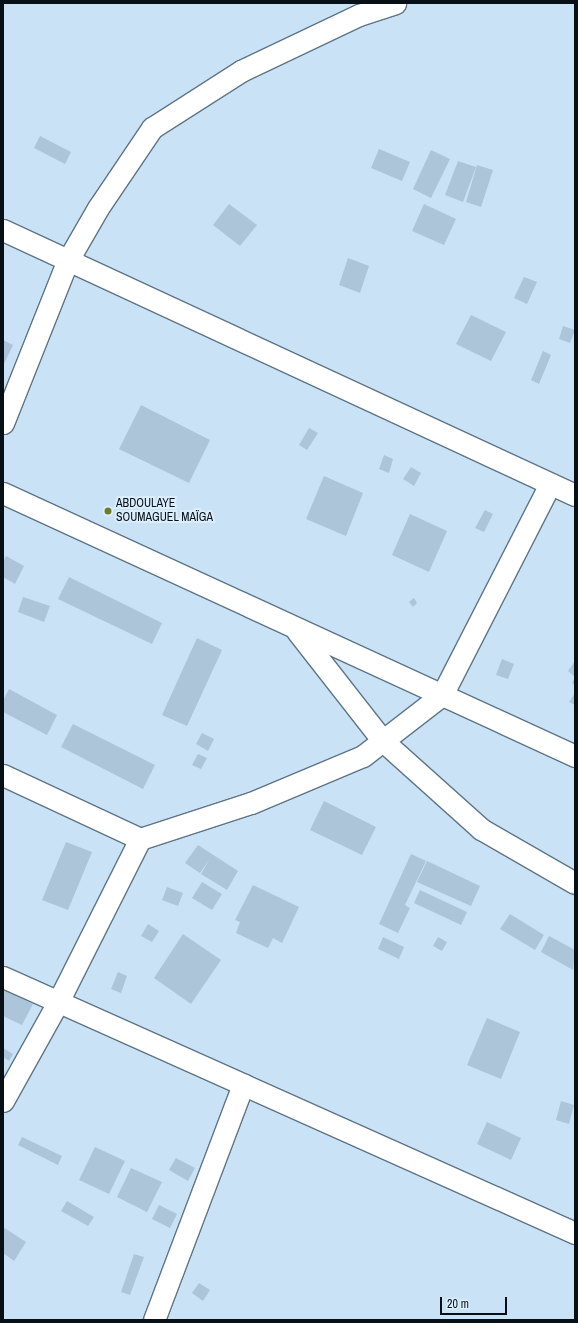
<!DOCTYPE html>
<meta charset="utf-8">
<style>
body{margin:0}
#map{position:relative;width:578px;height:1323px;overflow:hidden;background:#c9e2f5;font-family:"Archivo Narrow",sans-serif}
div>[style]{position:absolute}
.building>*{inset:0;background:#adc5d8}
.roads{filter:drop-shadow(1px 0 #5e7586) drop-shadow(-1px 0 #5e7586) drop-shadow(0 1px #5e7586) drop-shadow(0 -1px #5e7586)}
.minor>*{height:21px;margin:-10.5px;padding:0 10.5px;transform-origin:10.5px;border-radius:10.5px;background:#fff}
.dots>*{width:11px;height:11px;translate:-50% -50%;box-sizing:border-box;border:2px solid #daeefe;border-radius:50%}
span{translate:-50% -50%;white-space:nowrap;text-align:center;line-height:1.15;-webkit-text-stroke:4px #daeefe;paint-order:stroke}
.poi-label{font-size:12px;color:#081017}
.left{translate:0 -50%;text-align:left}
.frame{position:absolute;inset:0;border:4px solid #081017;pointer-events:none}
.scale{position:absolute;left:440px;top:1297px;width:67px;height:18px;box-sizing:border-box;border:2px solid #081017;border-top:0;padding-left:5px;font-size:12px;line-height:14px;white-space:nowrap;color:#081017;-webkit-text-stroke:3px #daeefe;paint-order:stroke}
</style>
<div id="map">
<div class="building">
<i style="clip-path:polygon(40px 136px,71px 152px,65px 164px,34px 148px)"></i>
<i style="clip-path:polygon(379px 149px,410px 162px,402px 181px,371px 168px)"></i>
<i style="clip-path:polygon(431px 150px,450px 159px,431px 198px,413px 189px)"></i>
<i style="clip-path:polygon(458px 161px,476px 167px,463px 202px,445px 195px)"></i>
<i style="clip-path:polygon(477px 165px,493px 170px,481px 207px,466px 202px)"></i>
<i style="clip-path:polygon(229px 204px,257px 225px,240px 246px,213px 225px)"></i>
<i style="clip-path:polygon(424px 204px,456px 219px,444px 245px,412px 231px)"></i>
<i style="clip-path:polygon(348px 258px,369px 266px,360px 293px,339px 285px)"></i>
<i style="clip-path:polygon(524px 277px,537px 282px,527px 304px,514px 298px)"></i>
<i style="clip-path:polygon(471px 315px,506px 332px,491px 361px,456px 344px)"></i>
<i style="clip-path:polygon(563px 326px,575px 330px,570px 343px,559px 339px)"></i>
<i style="clip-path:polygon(3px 340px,13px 345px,3px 366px)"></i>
<i style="clip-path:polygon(543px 351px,551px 355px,539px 384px,531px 380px)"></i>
<i style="clip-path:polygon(141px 405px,210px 440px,189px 483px,119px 449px)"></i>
<i style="clip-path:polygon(309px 428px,318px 433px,307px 450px,299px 445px)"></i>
<i style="clip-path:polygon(384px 455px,393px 459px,389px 473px,379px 469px)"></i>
<i style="clip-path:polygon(411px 467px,421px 473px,414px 486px,403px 479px)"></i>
<i style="clip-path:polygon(324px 476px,363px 493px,346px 536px,306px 519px)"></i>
<i style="clip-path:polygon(485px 510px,493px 514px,484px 532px,475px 528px)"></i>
<i style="clip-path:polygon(410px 514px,447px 531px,429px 572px,392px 555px)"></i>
<i style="clip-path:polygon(6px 556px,24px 566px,15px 584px,3px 577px,3px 562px)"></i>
<i style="clip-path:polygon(69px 577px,162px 623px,152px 644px,58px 599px)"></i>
<i style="clip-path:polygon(23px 597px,50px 606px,44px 622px,18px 612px)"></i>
<i style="clip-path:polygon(414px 598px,417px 603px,413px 607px,409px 602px)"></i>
<i style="clip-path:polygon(197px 638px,222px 650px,187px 726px,162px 715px)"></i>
<i style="clip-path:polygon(502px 659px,514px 664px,508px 679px,496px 675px)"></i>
<i style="clip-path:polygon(575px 661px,575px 685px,572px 683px,575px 677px,568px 671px)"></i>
<i style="clip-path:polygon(9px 689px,57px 715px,47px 735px,3px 712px,3px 701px)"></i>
<i style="clip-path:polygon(575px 693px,575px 705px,569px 702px)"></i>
<i style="clip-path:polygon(73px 724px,155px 765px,143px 789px,61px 747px)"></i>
<i style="clip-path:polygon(202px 733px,214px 739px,208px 751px,196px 744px)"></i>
<i style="clip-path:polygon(198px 754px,207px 758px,201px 769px,192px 765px)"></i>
<i style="clip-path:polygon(324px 801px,376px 827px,362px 855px,310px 830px)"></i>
<i style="clip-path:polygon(66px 842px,92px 852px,68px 910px,42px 900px)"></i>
<i style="clip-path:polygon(198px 845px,238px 871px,227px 890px,201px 874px,209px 860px,200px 873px,185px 863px)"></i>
<i style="clip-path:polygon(411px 854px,426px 861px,405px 905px,410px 908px,398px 933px,379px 924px)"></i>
<i style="clip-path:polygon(427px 861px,480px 886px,471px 906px,417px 882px)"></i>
<i style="clip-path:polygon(202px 882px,222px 894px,212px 910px,192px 898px)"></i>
<i style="clip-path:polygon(253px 885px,299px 907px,282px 943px,273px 938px,268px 948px,236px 933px,240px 922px,235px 920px)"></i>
<i style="clip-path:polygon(167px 887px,183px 893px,178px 906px,162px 900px)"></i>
<i style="clip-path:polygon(420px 890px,467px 912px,461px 925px,414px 903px)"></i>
<i style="clip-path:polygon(510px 914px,544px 935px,535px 950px,500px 929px)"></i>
<i style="clip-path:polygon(148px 924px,159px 931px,152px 942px,141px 936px)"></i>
<i style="clip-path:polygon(183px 934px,221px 960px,191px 1004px,154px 978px)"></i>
<i style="clip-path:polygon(549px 936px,575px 950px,573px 970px,541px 952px)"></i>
<i style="clip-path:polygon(383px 937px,404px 947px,399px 959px,378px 949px)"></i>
<i style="clip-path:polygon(438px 937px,447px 942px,442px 951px,433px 946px)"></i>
<i style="clip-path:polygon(118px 972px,127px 976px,121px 993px,111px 989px)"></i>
<i style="clip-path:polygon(3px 989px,33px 1004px,22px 1025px,3px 1016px)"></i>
<i style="clip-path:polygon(487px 1018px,520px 1032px,501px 1079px,467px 1065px)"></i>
<i style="clip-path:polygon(3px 1048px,13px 1054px,9px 1061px,3px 1057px)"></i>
<i style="clip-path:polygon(561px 1101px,574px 1105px,569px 1124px,556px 1120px)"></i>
<i style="clip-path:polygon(487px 1122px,521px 1138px,511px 1160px,477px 1144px)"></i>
<i style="clip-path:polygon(22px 1137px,62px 1156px,58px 1165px,18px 1145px)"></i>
<i style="clip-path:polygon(95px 1147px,125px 1161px,109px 1194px,79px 1180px)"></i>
<i style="clip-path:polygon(176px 1158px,195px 1168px,188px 1181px,169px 1170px)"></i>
<i style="clip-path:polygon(131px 1168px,162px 1182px,147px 1212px,117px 1197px)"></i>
<i style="clip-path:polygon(67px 1201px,94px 1217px,88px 1226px,61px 1211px)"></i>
<i style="clip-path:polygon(159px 1205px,177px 1214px,170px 1228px,152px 1219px)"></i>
<i style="clip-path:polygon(3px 1227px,26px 1242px,14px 1261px,3px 1253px)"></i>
<i style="clip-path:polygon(134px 1254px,144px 1257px,130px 1295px,121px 1292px)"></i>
<i style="clip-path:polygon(199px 1283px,210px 1290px,203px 1301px,192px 1293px)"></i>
</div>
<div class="roads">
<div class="minor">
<i style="left:3px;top:230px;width:630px;rotate:24.86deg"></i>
<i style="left:3px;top:423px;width:175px;rotate:-68.3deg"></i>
<i style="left:68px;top:260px;width:60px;rotate:-60deg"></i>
<i style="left:98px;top:208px;width:97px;rotate:-56deg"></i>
<i style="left:152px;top:128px;width:106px;rotate:-32.6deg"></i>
<i style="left:241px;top:71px;width:131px;rotate:-25.4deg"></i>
<i style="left:359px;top:15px;width:38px;rotate:-18deg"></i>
<i style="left:3px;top:493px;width:630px;rotate:24.69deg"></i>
<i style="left:297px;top:631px;width:140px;rotate:52deg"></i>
<i style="left:383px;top:741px;width:132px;rotate:41.9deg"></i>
<i style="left:481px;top:829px;width:108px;rotate:29.9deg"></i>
<i style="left:3px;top:775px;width:151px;rotate:25deg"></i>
<i style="left:140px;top:839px;width:117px;rotate:-18deg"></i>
<i style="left:251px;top:803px;width:121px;rotate:-22.8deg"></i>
<i style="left:363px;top:756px;width:100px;rotate:-37.7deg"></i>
<i style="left:442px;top:695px;width:237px;rotate:-62.9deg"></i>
<i style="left:3px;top:977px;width:627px;rotate:24.11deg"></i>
<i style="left:3px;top:1101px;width:113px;rotate:-60.9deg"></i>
<i style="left:58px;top:1002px;width:182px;rotate:-63.3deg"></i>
<i style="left:154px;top:1320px;width:252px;rotate:-69.3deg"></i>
</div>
</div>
<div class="dots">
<i style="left:108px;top:511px;background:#6e7c29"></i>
</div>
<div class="poi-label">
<span class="left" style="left:116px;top:511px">ABDOULAYE<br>SOUMAGUEL MAÏGA</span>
</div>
<div class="frame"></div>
<div class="scale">20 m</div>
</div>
